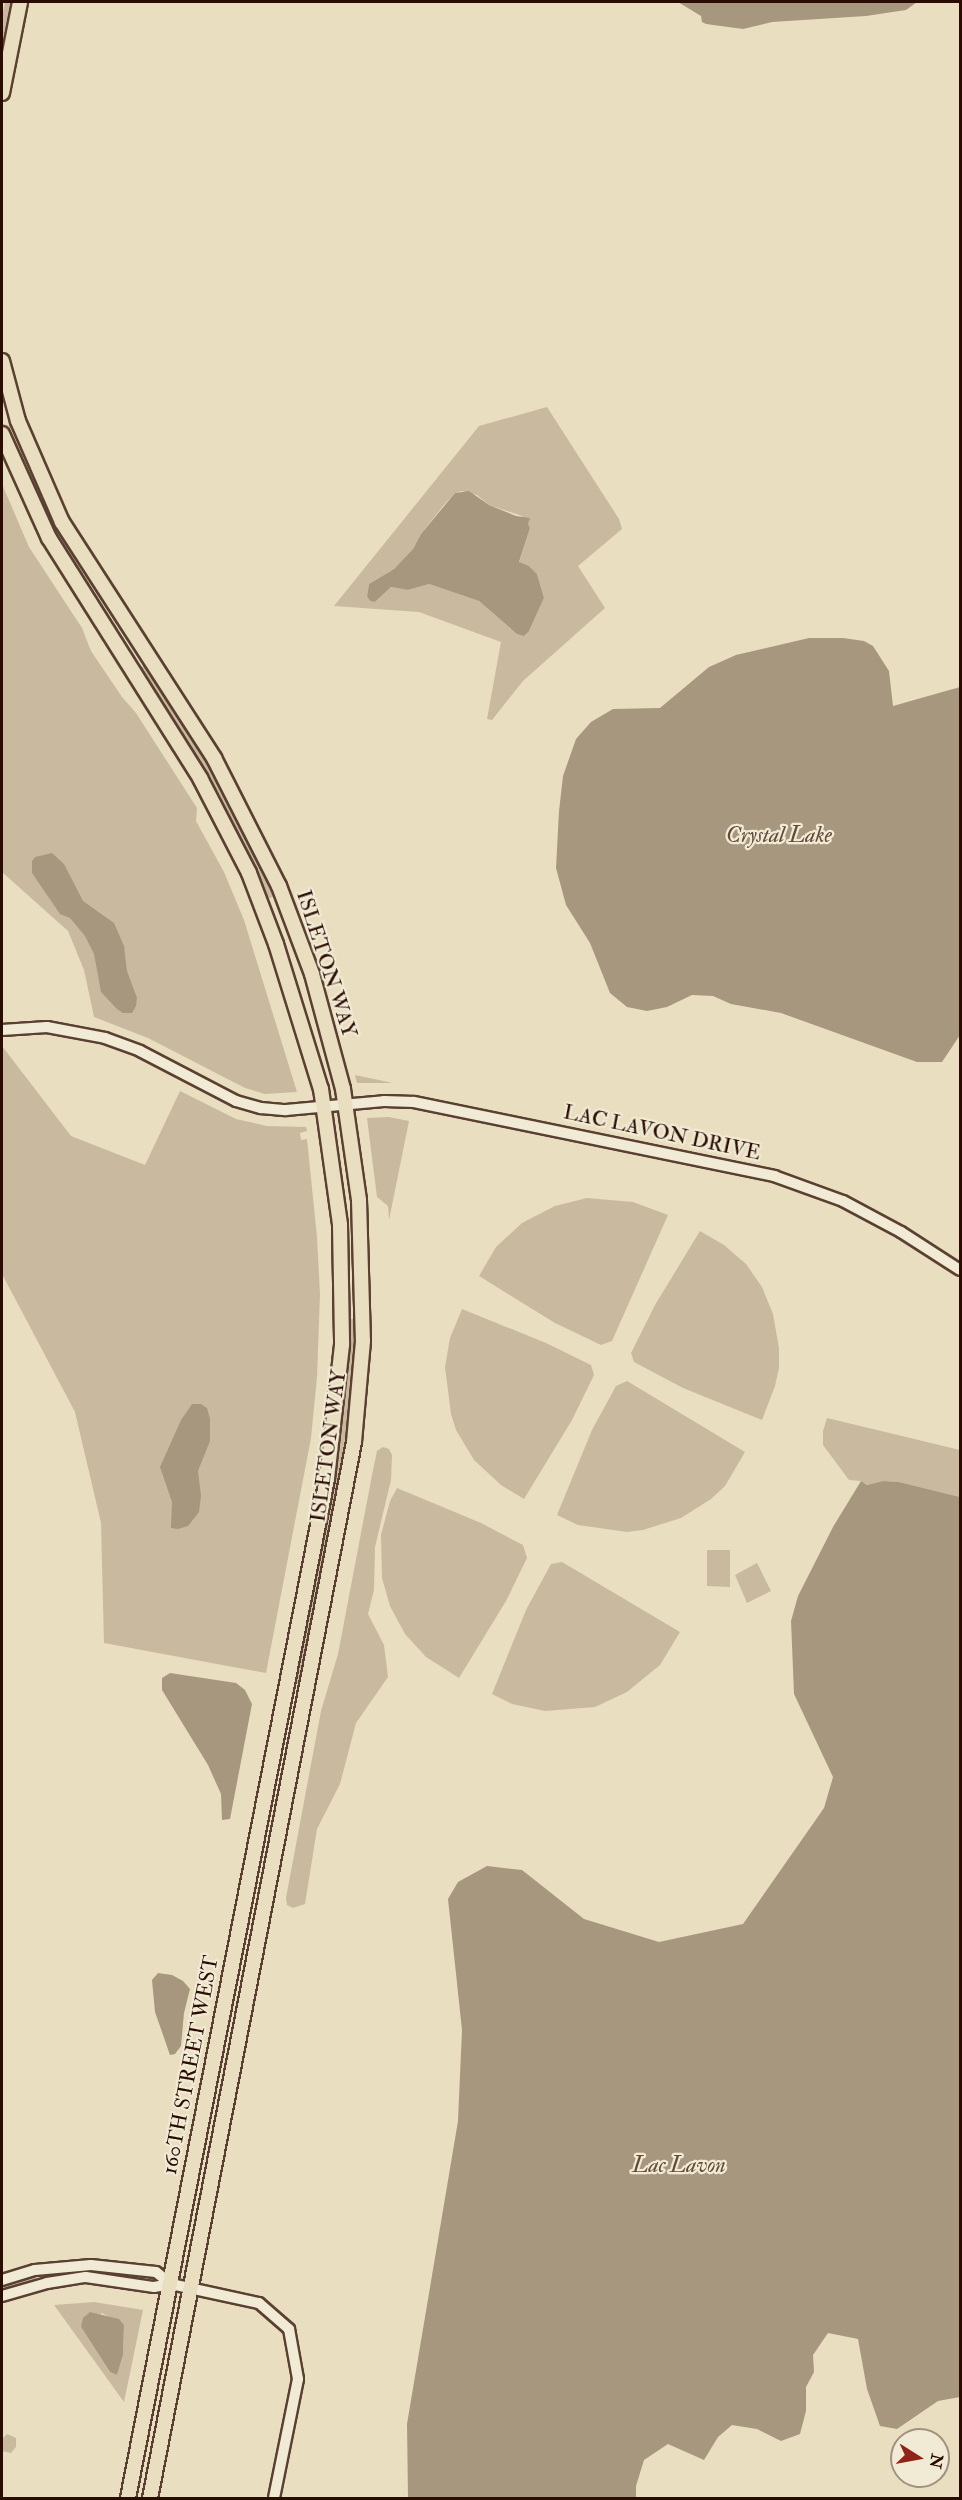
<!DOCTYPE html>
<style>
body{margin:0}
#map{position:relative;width:962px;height:2500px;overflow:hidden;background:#e9debf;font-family:"IM FELL Double Pica",serif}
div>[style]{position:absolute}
.green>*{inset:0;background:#c9ba9f}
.water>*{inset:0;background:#a8977f}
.roads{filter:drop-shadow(2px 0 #5a4031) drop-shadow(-2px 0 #5a4031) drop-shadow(0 2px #5a4031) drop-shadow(0 -2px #5a4031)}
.minor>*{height:10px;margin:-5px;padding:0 5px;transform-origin:5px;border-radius:5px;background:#f1ead5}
.major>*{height:14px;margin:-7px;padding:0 7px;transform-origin:7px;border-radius:7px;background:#e9debf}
span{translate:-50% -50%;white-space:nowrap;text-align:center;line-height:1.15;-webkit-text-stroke:4.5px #f1ead5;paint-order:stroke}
.street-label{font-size:21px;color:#2a0c02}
.water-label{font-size:22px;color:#634b3a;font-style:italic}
.frame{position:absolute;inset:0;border:3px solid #2a0c02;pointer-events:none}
.north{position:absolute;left:890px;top:2428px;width:60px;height:60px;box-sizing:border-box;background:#f1ead5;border:2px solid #a19181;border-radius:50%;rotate:101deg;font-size:16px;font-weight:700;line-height:24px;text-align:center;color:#2a0c02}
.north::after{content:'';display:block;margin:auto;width:21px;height:27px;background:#8f2418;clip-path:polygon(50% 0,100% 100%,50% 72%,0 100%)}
</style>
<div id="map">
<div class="green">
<i style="clip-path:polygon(5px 2px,13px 2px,2px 61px,2px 17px)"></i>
<i style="clip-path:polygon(evenodd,547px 407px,619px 519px,622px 529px,578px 566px,605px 608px,523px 681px,492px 720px,487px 719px,501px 642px,419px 612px,334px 606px,479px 426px,547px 407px,462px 491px,477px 495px,489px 505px,522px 516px,530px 528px,519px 563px,529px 566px,537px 574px,544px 598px,529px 631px,511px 629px,479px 601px,429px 584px,408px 590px,391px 587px,375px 602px,370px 601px,367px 595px,369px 584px,394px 569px,413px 549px,421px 534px,443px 506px,455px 493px,462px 491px)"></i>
<i style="clip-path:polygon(2px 484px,29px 547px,82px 628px,91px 651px,122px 697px,136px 713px,197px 808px,196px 821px,224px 872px,244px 920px,297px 1092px,265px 1094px,245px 1088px,148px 1038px,94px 1017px,84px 970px,68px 931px,2px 872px)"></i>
<i style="clip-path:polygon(144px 665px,212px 771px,275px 896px,267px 899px,208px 779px,139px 669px)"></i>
<i style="clip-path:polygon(2px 1046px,71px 1136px,145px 1165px,180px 1091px,236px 1119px,267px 1126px,306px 1127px,307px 1131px,300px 1133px,301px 1140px,307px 1139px,317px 1237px,320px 1294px,317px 1377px,311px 1438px,266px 1673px,104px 1643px,101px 1523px,75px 1412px,2px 1274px)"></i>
<i style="clip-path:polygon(355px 1075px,393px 1083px,357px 1083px)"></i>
<i style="clip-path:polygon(389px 1117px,409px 1121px,389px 1220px,388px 1206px,377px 1197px,367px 1118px)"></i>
<i style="clip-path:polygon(587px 1198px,633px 1202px,668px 1215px,612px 1341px,601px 1345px,555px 1323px,479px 1276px,496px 1247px,522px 1223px,555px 1206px)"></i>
<i style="clip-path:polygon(700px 1231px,724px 1245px,746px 1264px,762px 1287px,773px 1314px,779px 1348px,779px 1368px,775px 1386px,762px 1420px,683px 1388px,634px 1362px,631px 1353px,655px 1305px)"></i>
<i style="clip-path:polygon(462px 1309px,546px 1343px,591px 1365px,594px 1375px,572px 1420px,524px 1499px,501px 1485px,474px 1460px,456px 1430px,451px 1414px,445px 1367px,450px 1338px)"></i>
<i style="clip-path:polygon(349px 1319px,356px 1319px,356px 1343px,346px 1454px,302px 1685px,294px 1683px,334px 1479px,345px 1403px)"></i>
<i style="clip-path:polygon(627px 1381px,745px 1452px,725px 1486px,711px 1499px,681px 1518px,643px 1530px,627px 1532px,578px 1525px,557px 1515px,592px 1430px,616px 1386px)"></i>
<i style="clip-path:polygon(827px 1418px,960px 1450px,960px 1497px,899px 1482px,883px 1481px,867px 1485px,861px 1481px,849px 1480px,823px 1445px,823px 1431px)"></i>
<i style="clip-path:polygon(383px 1447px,389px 1449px,392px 1455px,391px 1480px,375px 1547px,374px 1590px,368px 1614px,384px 1645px,388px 1677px,356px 1723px,340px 1784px,317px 1829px,305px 1904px,293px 1908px,287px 1905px,286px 1898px,321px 1711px,338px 1654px,373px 1470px,377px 1451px)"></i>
<i style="clip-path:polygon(397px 1488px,481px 1523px,523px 1545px,527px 1558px,506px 1601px,459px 1678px,426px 1657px,405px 1634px,390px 1606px,382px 1578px,381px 1535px,390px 1501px)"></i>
<i style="clip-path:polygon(707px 1550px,730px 1550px,730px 1587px,707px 1586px)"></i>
<i style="clip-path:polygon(562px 1562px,680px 1632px,660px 1665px,627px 1692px,595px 1707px,545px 1711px,512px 1704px,492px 1694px,526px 1610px,551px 1564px)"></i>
<i style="clip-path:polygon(757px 1563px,771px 1591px,747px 1603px,735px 1575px)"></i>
<i style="clip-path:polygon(35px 2275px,36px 2280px,2px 2291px,2px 2284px)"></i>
<i style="clip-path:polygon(evenodd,94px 2302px,143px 2310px,124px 2402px,54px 2305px,94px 2302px,102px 2313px,124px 2325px,123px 2355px,117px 2375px,110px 2372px,81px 2327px,102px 2313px)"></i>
<i style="clip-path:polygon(7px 2434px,16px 2438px,16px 2447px,11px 2453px,2px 2451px,2px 2439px)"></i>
</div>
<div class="water">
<i style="clip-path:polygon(678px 2px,917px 2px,906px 10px,866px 16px,772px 22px,743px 29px,706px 24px,702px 22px,701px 16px)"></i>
<i style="clip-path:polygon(469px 491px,489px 505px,516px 516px,530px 518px,528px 524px,530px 528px,519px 562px,529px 566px,537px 574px,544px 598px,529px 631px,524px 636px,517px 634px,479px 601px,429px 584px,408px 590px,391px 587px,375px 602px,370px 601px,367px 596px,369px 584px,394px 569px,413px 549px,421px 534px,455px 493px)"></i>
<i style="clip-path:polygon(809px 638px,843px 638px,864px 641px,873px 646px,889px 671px,893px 706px,960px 687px,960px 1035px,942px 1062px,917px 1062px,781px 1013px,731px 1004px,713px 996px,692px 995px,667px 1007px,647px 1011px,627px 1007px,610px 993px,590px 943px,566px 905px,556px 868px,559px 811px,563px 776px,576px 739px,591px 722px,613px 709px,660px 708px,709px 667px,736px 655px)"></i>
<i style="clip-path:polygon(52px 853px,64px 864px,83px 901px,114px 923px,124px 946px,127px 971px,137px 998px,136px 1006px,132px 1013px,123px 1013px,117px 1009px,101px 992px,94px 954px,85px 936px,70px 918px,60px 914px,32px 873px,32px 861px,35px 857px)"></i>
<i style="clip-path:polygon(192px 1404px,201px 1404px,207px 1408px,210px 1419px,210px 1441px,198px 1471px,201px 1496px,199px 1512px,188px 1526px,178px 1529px,171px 1528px,172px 1502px,160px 1467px,181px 1420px)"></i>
<i style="clip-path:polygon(861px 1481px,867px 1485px,883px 1481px,899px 1482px,960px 1497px,960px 2397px,938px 2401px,897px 2429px,880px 2426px,867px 2389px,858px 2339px,828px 2333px,813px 2355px,814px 2372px,806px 2387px,806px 2411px,800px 2434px,781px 2441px,757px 2429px,732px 2425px,718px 2437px,704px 2460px,668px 2444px,644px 2460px,636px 2486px,636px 2498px,408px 2498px,407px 2424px,458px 2121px,462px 2030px,448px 1899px,458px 1882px,487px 1866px,522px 1870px,584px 1919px,659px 1942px,743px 1924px,824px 1808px,833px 1777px,794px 1694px,791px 1621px,798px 1596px,833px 1527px)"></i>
<i style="clip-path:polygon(170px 1673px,236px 1683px,245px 1690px,252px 1704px,230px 1819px,222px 1820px,221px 1794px,208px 1765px,162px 1690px,162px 1678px)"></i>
<i style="clip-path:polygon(158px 1973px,172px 1975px,183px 1981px,190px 1989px,184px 2013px,181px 2046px,175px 2054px,170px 2055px,155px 2012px,152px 1980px)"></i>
<i style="clip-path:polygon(90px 2312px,119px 2319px,124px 2325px,123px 2355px,117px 2375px,110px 2372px,81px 2327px,83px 2318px)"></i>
</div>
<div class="roads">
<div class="minor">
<i style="left:2px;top:1030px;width:45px;rotate:-3.8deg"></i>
<i style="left:47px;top:1027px;width:59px;rotate:10.7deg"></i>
<i style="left:105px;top:1038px;width:37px;rotate:20deg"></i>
<i style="left:140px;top:1051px;width:108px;rotate:27.5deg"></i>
<i style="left:236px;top:1101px;width:26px;rotate:16deg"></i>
<i style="left:261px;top:1108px;width:25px;rotate:5deg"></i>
<i style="left:286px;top:1110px;width:98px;rotate:-5.2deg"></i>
<i style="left:384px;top:1101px;width:30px;rotate:2deg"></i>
<i style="left:414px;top:1102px;width:368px;rotate:11.6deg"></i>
<i style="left:774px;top:1176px;width:73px;rotate:19.9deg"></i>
<i style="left:843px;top:1201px;width:66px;rotate:28.1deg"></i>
<i style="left:901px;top:1232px;width:70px;rotate:32.8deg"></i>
<i style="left:2px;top:2280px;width:34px;rotate:-17deg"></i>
<i style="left:35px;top:2270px;width:56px;rotate:-5.1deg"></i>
<i style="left:91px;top:2265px;width:65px;rotate:6.1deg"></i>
<i style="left:156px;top:2272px;width:19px;rotate:39deg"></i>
<i style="left:2px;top:2296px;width:47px;rotate:-16.1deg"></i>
<i style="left:47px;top:2283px;width:39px;rotate:-9deg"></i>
<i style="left:86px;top:2277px;width:69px;rotate:8.4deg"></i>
<i style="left:154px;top:2287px;width:17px;rotate:-10deg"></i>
<i style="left:171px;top:2284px;width:90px;rotate:12.2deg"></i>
<i style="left:259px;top:2303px;width:40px;rotate:41deg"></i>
<i style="left:289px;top:2329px;width:51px;rotate:79.8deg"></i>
<i style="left:298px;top:2379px;width:121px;rotate:101.4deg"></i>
</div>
<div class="major">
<i style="left:2px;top:93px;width:93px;rotate:-78.8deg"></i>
<i style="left:2px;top:361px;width:62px;rotate:75.1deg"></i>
<i style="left:18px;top:421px;width:110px;rotate:66.5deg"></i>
<i style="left:62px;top:522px;width:281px;rotate:57.2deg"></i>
<i style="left:214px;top:758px;width:144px;rotate:63.1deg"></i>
<i style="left:279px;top:886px;width:94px;rotate:69.4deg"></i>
<i style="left:312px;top:974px;width:119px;rotate:74.9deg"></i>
<i style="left:343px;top:1089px;width:112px;rotate:81.8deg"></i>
<i style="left:359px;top:1200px;width:141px;rotate:88.4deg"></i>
<i style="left:363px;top:1341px;width:101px;rotate:95.1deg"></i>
<i style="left:354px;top:1442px;width:1076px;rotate:100.93deg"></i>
<i style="left:2px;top:434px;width:114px;rotate:65.7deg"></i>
<i style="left:49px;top:538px;width:284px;rotate:57.8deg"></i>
<i style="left:200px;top:778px;width:107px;rotate:62.7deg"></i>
<i style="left:249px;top:873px;width:76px;rotate:69.2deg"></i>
<i style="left:276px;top:944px;width:152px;rotate:72.8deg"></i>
<i style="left:321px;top:1089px;width:137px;rotate:82deg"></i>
<i style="left:340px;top:1225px;width:120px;rotate:89deg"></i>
<i style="left:342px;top:1345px;width:135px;rotate:96.4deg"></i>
<i style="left:327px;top:1479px;width:1038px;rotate:101.05deg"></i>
</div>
</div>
<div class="street-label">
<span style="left:326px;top:964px;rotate:72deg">ISLETON WAY</span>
<span style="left:662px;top:1133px;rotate:12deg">LAC LAVON DRIVE</span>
<span style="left:329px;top:1446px;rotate:-82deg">ISLETON WAY</span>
<span style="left:191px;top:2065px;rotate:-79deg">160TH STREET WEST</span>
</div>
<div class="water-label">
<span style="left:779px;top:836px">Crystal Lake</span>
<span style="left:679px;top:2166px">Lac Lavon</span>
</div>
<div class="frame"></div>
<div class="north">N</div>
</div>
